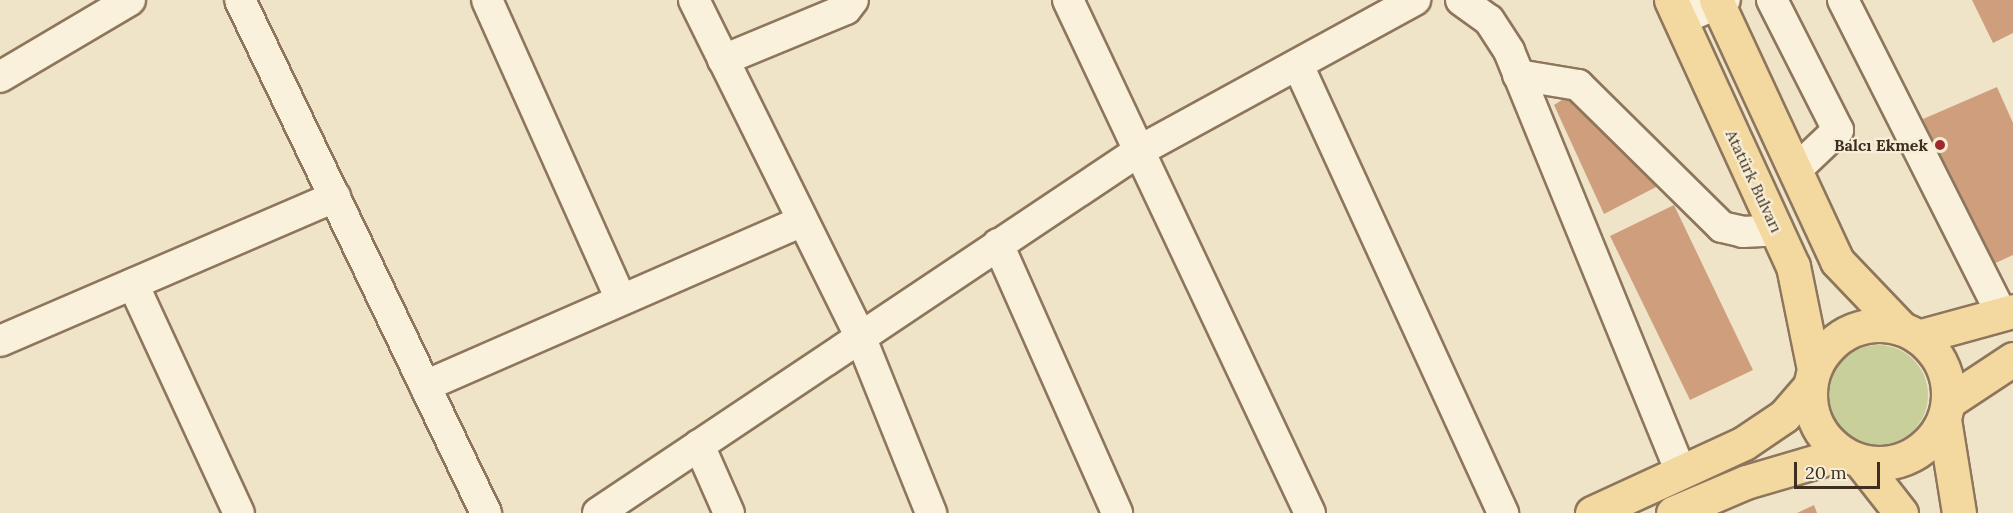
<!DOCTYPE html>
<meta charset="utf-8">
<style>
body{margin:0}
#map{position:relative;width:2013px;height:513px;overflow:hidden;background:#f0e4c8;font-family:Lora,serif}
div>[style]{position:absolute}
.green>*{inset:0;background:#c9cf9b}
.round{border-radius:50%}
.building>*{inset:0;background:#cf9f7d}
.roads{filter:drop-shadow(2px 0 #8d765c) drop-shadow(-2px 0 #8d765c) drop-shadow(0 2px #8d765c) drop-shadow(0 -2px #8d765c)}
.minor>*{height:30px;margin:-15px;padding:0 15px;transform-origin:15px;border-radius:15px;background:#faf1dc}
.major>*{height:33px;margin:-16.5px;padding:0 16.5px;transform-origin:16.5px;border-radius:16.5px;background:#f3d9a0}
.major>.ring{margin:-16.5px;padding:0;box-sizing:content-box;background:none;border:33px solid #f3d9a0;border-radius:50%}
.dots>*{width:16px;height:16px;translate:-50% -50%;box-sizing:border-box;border:3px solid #f7eed8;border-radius:50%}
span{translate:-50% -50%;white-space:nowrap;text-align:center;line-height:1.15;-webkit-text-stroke:4.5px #f7eed8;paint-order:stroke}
.poi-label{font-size:16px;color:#3d2e20;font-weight:700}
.right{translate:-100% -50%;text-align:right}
.street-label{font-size:16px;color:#3d2e20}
.scale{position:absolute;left:1794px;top:462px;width:86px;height:27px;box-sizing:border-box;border:3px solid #3d2e20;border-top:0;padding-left:8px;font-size:18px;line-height:21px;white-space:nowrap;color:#3d2e20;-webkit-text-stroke:4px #f7eed8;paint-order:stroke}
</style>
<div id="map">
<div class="green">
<i class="round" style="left:1828px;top:345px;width:100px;height:100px"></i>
</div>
<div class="building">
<i style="clip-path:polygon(1972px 0,2013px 0,2013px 33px,1993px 43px)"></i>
<i style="clip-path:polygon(1997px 87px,2013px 123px,2013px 255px,1989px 266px,1923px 119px)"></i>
<i style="clip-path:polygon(1573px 93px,1660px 185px,1604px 214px,1554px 105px)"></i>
<i style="clip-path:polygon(1674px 205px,1753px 370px,1690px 400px,1610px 236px)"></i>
<i style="clip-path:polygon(1814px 505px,1817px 513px,1797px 513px)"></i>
</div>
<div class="roads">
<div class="minor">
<i style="left:240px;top:0;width:569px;rotate:64.38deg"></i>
<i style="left:487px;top:0;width:328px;rotate:65.9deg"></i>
<i style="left:694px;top:0;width:375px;rotate:63.7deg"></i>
<i style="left:860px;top:336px;width:191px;rotate:68.1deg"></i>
<i style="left:1068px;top:0;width:567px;rotate:64.75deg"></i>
<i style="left:1461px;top:0;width:34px;rotate:36deg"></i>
<i style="left:1489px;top:20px;width:37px;rotate:57deg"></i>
<i style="left:1509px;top:51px;width:453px;rotate:67.8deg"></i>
<i style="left:1772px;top:0;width:146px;rotate:63.1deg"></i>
<i style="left:1838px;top:130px;width:59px;rotate:136.4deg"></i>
<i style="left:1843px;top:0;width:353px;rotate:63.2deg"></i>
<i style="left:1680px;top:20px;width:49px;rotate:-24deg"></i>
<i style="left:723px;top:60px;width:133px;rotate:-22.5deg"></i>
<i style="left:846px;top:9px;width:11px;rotate:-52deg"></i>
<i style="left:1298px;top:65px;width:493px;rotate:65.4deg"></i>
<i style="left:1518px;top:75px;width:61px;rotate:9.5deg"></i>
<i style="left:1578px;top:85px;width:202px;rotate:44.6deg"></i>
<i style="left:1722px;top:227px;width:22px;rotate:13deg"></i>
<i style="left:1743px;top:232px;width:34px;rotate:-3deg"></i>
<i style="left:0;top:77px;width:151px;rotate:-30.6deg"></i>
<i style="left:998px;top:244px;width:294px;rotate:66.1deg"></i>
<i style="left:133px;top:284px;width:252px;rotate:65.2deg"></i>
<i style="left:0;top:341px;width:365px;rotate:-23.3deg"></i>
<i style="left:425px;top:386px;width:412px;rotate:-23.6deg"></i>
<i style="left:699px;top:445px;width:74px;rotate:66.2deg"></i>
<i style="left:598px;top:513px;width:651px;rotate:-33.79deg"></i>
<i style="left:1139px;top:151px;width:315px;rotate:-28.7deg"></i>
</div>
<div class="major">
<i style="left:1671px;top:0;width:293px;rotate:65.4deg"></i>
<i style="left:1793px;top:266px;width:105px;rotate:78.5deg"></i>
<i style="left:1716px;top:0;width:288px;rotate:65.1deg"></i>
<i style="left:1837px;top:261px;width:93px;rotate:46.3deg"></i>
<i class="ring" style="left:1810px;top:325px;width:105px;height:105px"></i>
<i style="left:1918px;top:337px;width:98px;rotate:-15.3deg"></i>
<i style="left:1948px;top:402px;width:78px;rotate:-33.5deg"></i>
<i style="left:1944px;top:419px;width:95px;rotate:80.9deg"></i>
<i style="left:1861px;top:462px;width:65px;rotate:51.9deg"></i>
<i style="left:1592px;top:513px;width:167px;rotate:-24.7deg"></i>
<i style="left:1744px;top:443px;width:48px;rotate:-34deg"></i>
<i style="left:1784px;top:416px;width:38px;rotate:-49deg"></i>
<i style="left:1673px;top:513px;width:79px;rotate:-23deg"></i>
<i style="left:1746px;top:482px;width:100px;rotate:-16.3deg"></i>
</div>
</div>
<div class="dots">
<i style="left:1940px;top:145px;background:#9e2a2b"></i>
</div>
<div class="poi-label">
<span class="right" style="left:1928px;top:145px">Balcı Ekmek</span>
</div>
<div class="street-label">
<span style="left:1754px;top:181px;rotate:65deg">Atatürk Bulvarı</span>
</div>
<div class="scale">20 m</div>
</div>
